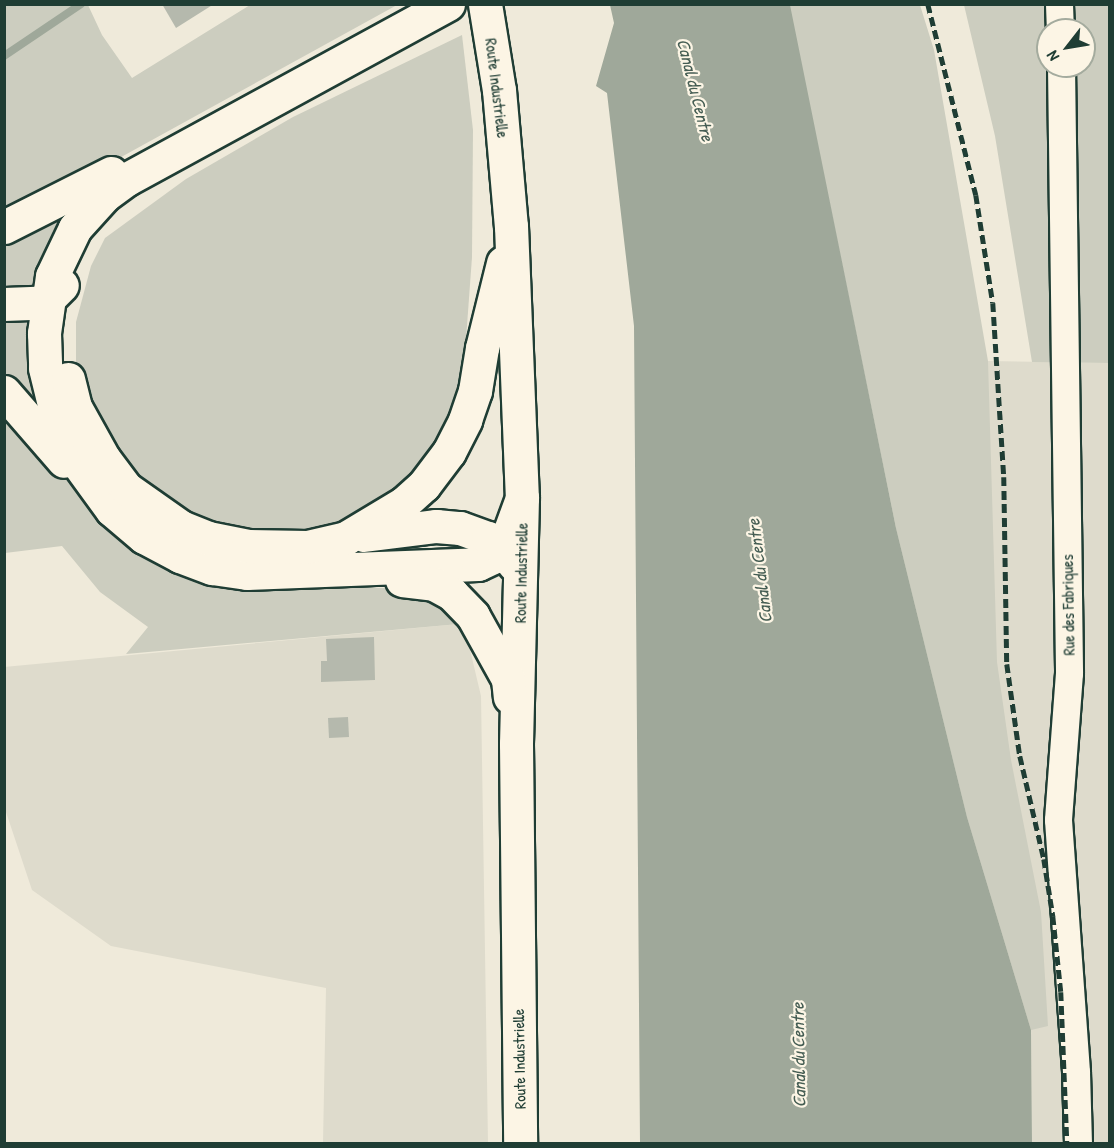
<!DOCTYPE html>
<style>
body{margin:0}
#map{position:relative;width:1114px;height:1148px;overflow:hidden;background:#efeada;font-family:"Patrick Hand",sans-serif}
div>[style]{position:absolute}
.built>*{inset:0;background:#dedbcc}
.green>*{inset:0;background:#cccdbf}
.water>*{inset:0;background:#9fa89a}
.stream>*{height:8px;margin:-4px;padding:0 4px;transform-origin:4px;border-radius:4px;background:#9fa89a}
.building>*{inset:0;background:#b5b9ad}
.roads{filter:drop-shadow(2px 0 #1f3d34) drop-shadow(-2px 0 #1f3d34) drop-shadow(0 2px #1f3d34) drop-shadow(0 -2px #1f3d34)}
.street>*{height:27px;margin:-13.5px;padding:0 13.5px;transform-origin:13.5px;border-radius:13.5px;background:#fcf5e5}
.secondary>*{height:33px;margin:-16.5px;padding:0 16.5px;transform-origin:16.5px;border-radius:16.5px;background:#fcf5e5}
.rail>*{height:4.5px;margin-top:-2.25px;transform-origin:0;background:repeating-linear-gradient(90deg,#1f3d34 0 9px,transparent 0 13.5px)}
span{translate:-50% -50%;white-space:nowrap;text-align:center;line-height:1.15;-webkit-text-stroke:4.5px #fcf5e5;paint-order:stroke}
.street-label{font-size:16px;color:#1f3d34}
.water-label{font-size:18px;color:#455d53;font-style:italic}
.frame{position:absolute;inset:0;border:6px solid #1f3d34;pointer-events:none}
.north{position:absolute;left:1036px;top:18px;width:60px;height:60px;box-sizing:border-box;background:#fcf5e5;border:2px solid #a4ab9e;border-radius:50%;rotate:239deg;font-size:16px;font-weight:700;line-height:24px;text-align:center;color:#1f3d34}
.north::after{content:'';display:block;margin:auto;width:21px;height:27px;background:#1f3d34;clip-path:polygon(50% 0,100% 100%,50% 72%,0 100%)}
</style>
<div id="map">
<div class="built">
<i style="clip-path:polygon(988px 361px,1109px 363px,1109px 1143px,1032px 1143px,1031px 1030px,967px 817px,896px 528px)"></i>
<i style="clip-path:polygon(459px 624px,467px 637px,481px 696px,488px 1143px,323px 1143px,326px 988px,111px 946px,32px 890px,5px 809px,4px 667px)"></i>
</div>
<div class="green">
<i style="clip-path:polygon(5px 5px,88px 5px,102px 35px,132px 78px,250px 5px,397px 5px,25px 210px,5px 218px)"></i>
<i style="clip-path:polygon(789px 5px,920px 5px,934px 50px,988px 361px,997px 662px,1011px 760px,1041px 912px,1048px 1026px,1031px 1030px,967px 817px,896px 528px)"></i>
<i style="clip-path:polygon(evenodd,964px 5px,1109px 5px,1109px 363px,1032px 362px,995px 136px,964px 5px,1048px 30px,1084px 30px,1084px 66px,1048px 66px,1048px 30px)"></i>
<i style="clip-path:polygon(462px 35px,473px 130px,472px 257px,461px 408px,410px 486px,312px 537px,212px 530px,121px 468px,76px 375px,76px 322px,91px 266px,105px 238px,186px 179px,293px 117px)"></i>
<i style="clip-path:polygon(80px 198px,35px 287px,5px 296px,5px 244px)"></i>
<i style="clip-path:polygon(33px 314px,47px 420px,5px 378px,4px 315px)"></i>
<i style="clip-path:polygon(4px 406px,89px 506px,250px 588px,410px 588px,450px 613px,459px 624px,126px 654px,148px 627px,100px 592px,62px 546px,5px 553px)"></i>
</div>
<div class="water">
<i style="clip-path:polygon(610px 5px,790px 5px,896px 528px,967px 817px,1031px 1030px,1032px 1143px,640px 1143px,634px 326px,607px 93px,596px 86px,614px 23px)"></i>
</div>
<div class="stream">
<i style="left:4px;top:56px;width:93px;rotate:-34deg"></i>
</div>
<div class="building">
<i style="clip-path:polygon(162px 4px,214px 4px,176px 28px)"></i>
<i style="clip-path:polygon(374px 637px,375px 680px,321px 682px,321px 661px,327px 661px,326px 639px)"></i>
<i style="clip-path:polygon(348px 717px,349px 737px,329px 738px,328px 718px)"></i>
</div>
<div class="roads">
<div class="street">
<i style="left:1059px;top:4px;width:26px;rotate:88deg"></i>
<i style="left:1061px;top:66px;width:607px;rotate:89.24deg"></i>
<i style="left:1069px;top:673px;width:147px;rotate:94.3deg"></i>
<i style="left:1058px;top:820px;width:253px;rotate:85.9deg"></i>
<i style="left:1076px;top:1072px;width:72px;rotate:88.4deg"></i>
</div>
<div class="secondary">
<i style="left:448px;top:4px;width:366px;rotate:151.4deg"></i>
<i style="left:127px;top:179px;width:27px;rotate:144deg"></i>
<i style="left:105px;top:195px;width:45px;rotate:132.3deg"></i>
<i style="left:75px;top:228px;width:53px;rotate:115.6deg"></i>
<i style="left:52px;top:276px;width:58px;rotate:98deg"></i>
<i style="left:44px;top:333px;width:35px;rotate:88deg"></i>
<i style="left:45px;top:368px;width:67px;rotate:76.2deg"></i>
<i style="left:61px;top:433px;width:33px;rotate:61deg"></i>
<i style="left:77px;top:462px;width:59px;rotate:53.9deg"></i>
<i style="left:112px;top:510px;width:42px;rotate:40.2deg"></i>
<i style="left:144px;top:537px;width:41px;rotate:27.8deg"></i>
<i style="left:180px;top:556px;width:34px;rotate:21deg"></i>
<i style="left:212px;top:568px;width:35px;rotate:8deg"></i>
<i style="left:247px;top:573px;width:231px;rotate:-2.2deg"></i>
<i style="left:478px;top:564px;width:17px;rotate:-25deg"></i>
<i style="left:493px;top:557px;width:23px;rotate:-52deg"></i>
<i style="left:507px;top:539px;width:44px;rotate:-69.9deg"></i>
<i style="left:485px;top:4px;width:87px;rotate:80.8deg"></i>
<i style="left:499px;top:90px;width:137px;rotate:85deg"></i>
<i style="left:511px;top:226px;width:272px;rotate:87.7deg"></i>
<i style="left:522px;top:498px;width:246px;rotate:91.4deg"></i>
<i style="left:516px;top:744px;width:400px;rotate:89.4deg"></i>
<i style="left:4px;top:227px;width:120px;rotate:-26.8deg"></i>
<i style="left:4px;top:304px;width:33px;rotate:-2deg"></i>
<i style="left:37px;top:303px;width:13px;rotate:-23deg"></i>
<i style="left:49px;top:298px;width:18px;rotate:-45deg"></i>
<i style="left:68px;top:379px;width:29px;rotate:76deg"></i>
<i style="left:75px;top:407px;width:60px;rotate:60.9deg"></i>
<i style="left:104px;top:459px;width:38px;rotate:53deg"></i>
<i style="left:127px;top:489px;width:66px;rotate:35.1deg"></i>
<i style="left:181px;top:527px;width:29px;rotate:22deg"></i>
<i style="left:208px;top:538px;width:41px;rotate:11.3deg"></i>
<i style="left:248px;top:546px;width:59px;rotate:1deg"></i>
<i style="left:307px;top:547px;width:40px;rotate:-13deg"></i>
<i style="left:346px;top:538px;width:68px;rotate:-31.1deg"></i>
<i style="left:404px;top:503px;width:27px;rotate:-42deg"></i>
<i style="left:424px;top:485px;width:41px;rotate:-52.9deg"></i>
<i style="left:449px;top:452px;width:36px;rotate:-63deg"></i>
<i style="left:465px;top:420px;width:31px;rotate:-71deg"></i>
<i style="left:475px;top:391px;width:44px;rotate:-80.8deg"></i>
<i style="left:482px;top:348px;width:88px;rotate:-76.1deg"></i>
<i style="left:4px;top:392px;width:91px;rotate:49deg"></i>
<i style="left:364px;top:535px;width:73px;rotate:-7.1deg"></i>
<i style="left:436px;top:526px;width:24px;rotate:5deg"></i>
<i style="left:460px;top:528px;width:30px;rotate:20deg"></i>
<i style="left:488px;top:538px;width:16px;rotate:38deg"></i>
<i style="left:501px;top:548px;width:22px;rotate:51deg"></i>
<i style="left:402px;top:580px;width:32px;rotate:7deg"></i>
<i style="left:434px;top:584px;width:21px;rotate:29deg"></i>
<i style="left:452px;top:594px;width:30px;rotate:46deg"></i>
<i style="left:473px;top:616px;width:72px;rotate:60.9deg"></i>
<i style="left:508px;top:679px;width:18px;rotate:84deg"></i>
</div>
</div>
<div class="rail">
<i style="left:928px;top:4px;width:197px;rotate:75.9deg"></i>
<i style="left:976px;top:195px;width:109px;rotate:81.1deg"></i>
<i style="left:993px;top:303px;width:174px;rotate:86.4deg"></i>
<i style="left:1004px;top:477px;width:187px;rotate:89.1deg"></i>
<i style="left:1007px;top:664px;width:93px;rotate:82deg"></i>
<i style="left:1020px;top:756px;width:106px;rotate:76.9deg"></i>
<i style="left:1044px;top:859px;width:58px;rotate:81deg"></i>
<i style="left:1053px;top:916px;width:76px;rotate:84deg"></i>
<i style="left:1061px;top:992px;width:152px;rotate:87.7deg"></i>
</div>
<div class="street-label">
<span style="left:497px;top:88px;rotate:83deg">Route Industrielle</span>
<span style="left:521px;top:573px;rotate:-89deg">Route Industrielle</span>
<span style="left:1068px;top:605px;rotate:-91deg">Rue des Fabriques</span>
<span style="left:519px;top:1059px;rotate:-91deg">Route Industrielle</span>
</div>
<div class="water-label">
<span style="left:695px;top:90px;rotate:76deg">Canal du Centre</span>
<span style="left:760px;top:571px;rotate:-97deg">Canal du Centre</span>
<span style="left:799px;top:1055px;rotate:-91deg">Canal du Centre</span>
</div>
<div class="frame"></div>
<div class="north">N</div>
</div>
